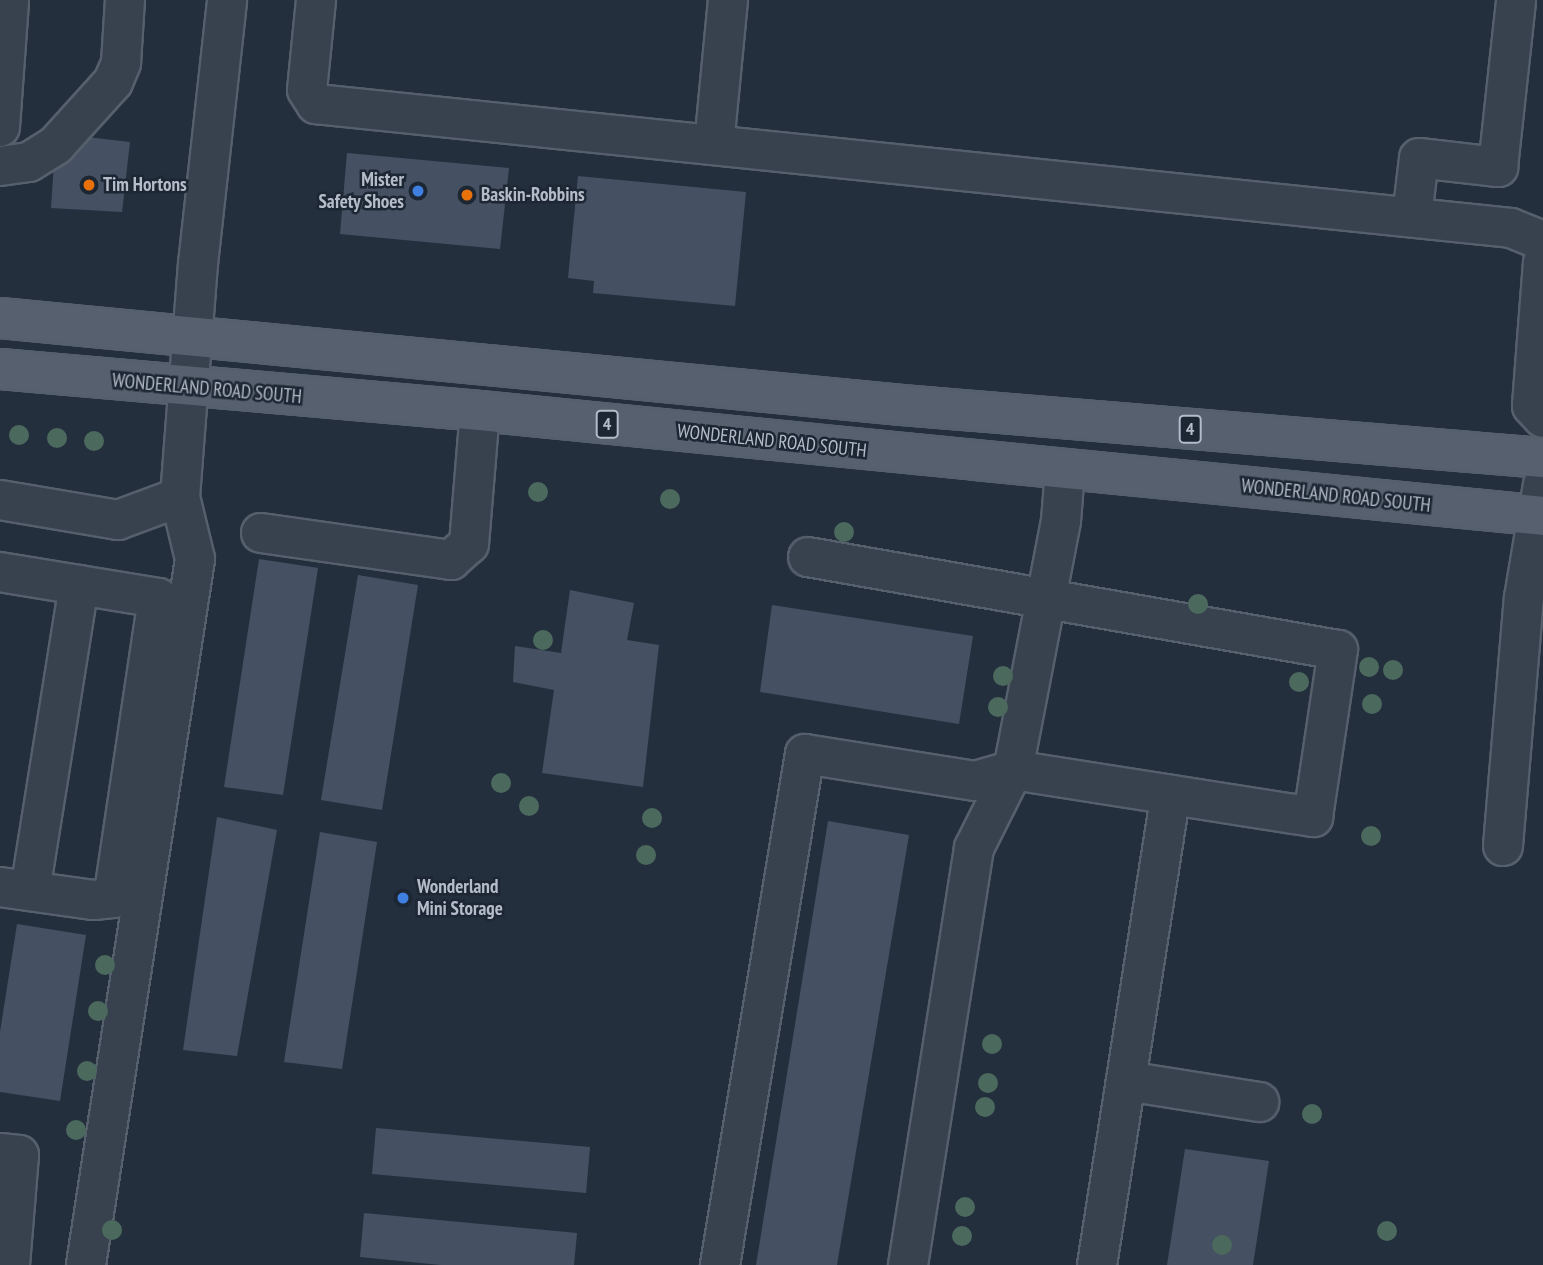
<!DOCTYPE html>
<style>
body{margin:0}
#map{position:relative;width:1543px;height:1265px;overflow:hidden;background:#242f3e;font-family:"PT Sans Narrow",sans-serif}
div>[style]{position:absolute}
.building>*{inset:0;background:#455162}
.roads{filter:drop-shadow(2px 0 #565f6c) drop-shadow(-2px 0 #565f6c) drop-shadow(0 2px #565f6c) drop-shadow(0 -2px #565f6c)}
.minor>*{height:38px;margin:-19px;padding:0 19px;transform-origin:19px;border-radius:19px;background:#38414e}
.major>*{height:38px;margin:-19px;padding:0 19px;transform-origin:19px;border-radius:19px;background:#56606e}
.trees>*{width:20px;height:20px;margin:-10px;border-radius:50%;background:#4b6a5d}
.dots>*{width:19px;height:19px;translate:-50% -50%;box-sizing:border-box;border:4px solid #1d2633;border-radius:50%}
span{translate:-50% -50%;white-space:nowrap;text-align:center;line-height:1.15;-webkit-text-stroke:5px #1d2633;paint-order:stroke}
.shield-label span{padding:2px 5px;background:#1d2633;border:2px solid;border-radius:5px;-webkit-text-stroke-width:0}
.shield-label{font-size:18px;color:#b4bcc9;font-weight:700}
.poi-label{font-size:19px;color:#b4bcc9;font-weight:700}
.right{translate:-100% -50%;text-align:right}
.left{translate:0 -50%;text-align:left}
.street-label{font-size:19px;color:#b4bcc9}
</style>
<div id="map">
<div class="building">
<i style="clip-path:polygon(87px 137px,130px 142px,122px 212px,51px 208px,54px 163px)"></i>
<i style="clip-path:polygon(347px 153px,509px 168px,500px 249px,340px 234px)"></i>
<i style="clip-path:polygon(578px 176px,746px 192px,735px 306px,593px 293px,594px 281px,568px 278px)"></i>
<i style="clip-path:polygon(259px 559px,318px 568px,283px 795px,224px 787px)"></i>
<i style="clip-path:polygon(358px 575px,418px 585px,382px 810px,321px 800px)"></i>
<i style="clip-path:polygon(570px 590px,634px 603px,627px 640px,659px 645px,643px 787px,542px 773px,554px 690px,513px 682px,515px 646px,561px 653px)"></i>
<i style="clip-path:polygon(772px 605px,973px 636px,959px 724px,760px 692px)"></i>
<i style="clip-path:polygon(217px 817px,277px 830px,237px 1056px,183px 1050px)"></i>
<i style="clip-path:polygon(828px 821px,909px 835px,837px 1265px,756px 1265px)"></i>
<i style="clip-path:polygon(320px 832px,377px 842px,342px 1069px,284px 1062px)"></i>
<i style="clip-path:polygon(17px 924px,86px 935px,60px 1101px,0 1092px,0 1032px)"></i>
<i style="clip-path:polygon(376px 1128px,590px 1147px,586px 1193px,372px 1174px)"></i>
<i style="clip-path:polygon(1185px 1149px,1269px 1161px,1253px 1265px,1167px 1265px)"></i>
<i style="clip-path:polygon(364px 1213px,577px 1233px,574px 1265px,441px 1265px,360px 1257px)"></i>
</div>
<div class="roads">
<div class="minor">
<i style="left:316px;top:0;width:90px;rotate:95.7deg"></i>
<i style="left:307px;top:90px;width:17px;rotate:57deg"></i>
<i style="left:316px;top:104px;width:1201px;rotate:5.92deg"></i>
<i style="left:1511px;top:228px;width:35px;rotate:22deg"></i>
<i style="left:0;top:127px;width:127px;rotate:-85.9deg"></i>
<i style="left:714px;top:145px;width:146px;rotate:-84.5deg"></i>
<i style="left:0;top:166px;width:29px;rotate:-8deg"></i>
<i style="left:29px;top:162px;width:32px;rotate:-32deg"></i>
<i style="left:56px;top:145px;width:85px;rotate:-47.9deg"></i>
<i style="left:113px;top:82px;width:21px;rotate:-67deg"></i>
<i style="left:121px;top:63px;width:63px;rotate:-86.4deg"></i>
<i style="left:1412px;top:217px;width:59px;rotate:-83.2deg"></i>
<i style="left:1419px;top:158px;width:80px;rotate:6.5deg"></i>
<i style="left:1498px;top:167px;width:168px;rotate:-83.8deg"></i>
<i style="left:1543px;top:262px;width:144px;rotate:94.4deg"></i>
<i style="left:1532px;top:406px;width:16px;rotate:47deg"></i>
<i style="left:180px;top:497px;width:234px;rotate:-85.6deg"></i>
<i style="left:198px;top:264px;width:266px;rotate:-83.7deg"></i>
<i style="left:0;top:500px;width:120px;rotate:9.6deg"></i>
<i style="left:118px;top:520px;width:66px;rotate:-20.4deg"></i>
<i style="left:180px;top:497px;width:64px;rotate:76.4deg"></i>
<i style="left:195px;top:559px;width:714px;rotate:98.78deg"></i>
<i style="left:261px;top:533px;width:192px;rotate:8.1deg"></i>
<i style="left:451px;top:560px;width:24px;rotate:-42deg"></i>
<i style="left:469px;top:544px;width:133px;rotate:-85.3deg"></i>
<i style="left:0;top:572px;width:160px;rotate:9.3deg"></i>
<i style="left:158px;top:598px;width:303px;rotate:98.5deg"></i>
<i style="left:1503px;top:846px;width:249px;rotate:-85.2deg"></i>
<i style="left:1524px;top:598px;width:115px;rotate:-80.5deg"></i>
<i style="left:0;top:887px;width:95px;rotate:7.9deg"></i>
<i style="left:94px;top:900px;width:45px;rotate:-6.3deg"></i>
<i style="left:30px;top:891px;width:310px;rotate:-80.9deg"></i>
<i style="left:1126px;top:1081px;width:135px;rotate:9deg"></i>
<i style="left:0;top:1153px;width:19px;rotate:6deg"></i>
<i style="left:19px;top:1155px;width:110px;rotate:94.7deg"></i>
<i style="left:720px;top:1265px;width:518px;rotate:-80.56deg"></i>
<i style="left:805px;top:754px;width:172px;rotate:9deg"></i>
<i style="left:975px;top:781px;width:40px;rotate:-16deg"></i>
<i style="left:1013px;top:770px;width:304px;rotate:8.9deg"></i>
<i style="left:1313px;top:817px;width:169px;rotate:-81.5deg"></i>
<i style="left:1338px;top:650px;width:538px;rotate:-170.05deg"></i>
<i style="left:908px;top:1265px;width:422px;rotate:-81deg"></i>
<i style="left:974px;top:848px;width:87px;rotate:-63.4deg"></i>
<i style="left:1013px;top:770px;width:254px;rotate:-79.1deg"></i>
<i style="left:1061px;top:521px;width:51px;rotate:-85.5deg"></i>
<i style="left:1097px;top:1265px;width:476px;rotate:-81.1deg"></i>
</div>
<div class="major">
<i style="left:0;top:318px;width:906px;rotate:5.51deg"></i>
<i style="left:902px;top:405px;width:643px;rotate:4.73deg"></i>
<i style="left:0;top:369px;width:482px;rotate:5deg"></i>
<i style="left:480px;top:411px;width:1068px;rotate:5.64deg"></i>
</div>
</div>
<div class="trees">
<i style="left:19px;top:435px"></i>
<i style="left:57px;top:438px"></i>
<i style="left:94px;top:441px"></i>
<i style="left:538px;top:492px"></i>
<i style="left:670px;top:499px"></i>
<i style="left:844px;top:532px"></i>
<i style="left:1198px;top:604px"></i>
<i style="left:543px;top:640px"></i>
<i style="left:1369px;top:667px"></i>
<i style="left:1393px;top:670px"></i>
<i style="left:1003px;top:676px"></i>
<i style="left:1299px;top:682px"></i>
<i style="left:1372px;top:704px"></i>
<i style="left:998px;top:707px"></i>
<i style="left:501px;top:783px"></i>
<i style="left:529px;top:806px"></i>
<i style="left:652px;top:818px"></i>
<i style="left:1371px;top:836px"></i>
<i style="left:646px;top:855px"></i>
<i style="left:105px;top:965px"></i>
<i style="left:98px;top:1011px"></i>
<i style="left:992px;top:1044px"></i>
<i style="left:87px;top:1071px"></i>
<i style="left:988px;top:1083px"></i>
<i style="left:985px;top:1107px"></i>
<i style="left:1312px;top:1114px"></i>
<i style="left:76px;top:1130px"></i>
<i style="left:965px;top:1207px"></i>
<i style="left:112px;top:1230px"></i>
<i style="left:1387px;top:1231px"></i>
<i style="left:962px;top:1236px"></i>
<i style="left:1222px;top:1245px"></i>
</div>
<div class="dots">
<i style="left:89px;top:185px;background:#e8710a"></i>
<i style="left:418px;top:191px;background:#3f7fe0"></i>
<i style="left:467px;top:195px;background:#e8710a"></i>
<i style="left:403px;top:898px;background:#3f7fe0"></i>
</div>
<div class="shield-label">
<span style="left:607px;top:424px">4</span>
<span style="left:1190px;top:429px">4</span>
</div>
<div class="poi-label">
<span class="right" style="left:404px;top:191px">Mister<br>Safety Shoes</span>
<span class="left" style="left:103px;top:185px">Tim Hortons</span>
<span class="left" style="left:481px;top:195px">Baskin-Robbins</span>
<span class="left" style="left:417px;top:898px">Wonderland<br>Mini Storage</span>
</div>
<div class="street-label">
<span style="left:207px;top:389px;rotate:5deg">WONDERLAND ROAD SOUTH</span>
<span style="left:772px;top:441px;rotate:6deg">WONDERLAND ROAD SOUTH</span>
<span style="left:1336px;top:496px;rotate:6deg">WONDERLAND ROAD SOUTH</span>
</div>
</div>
